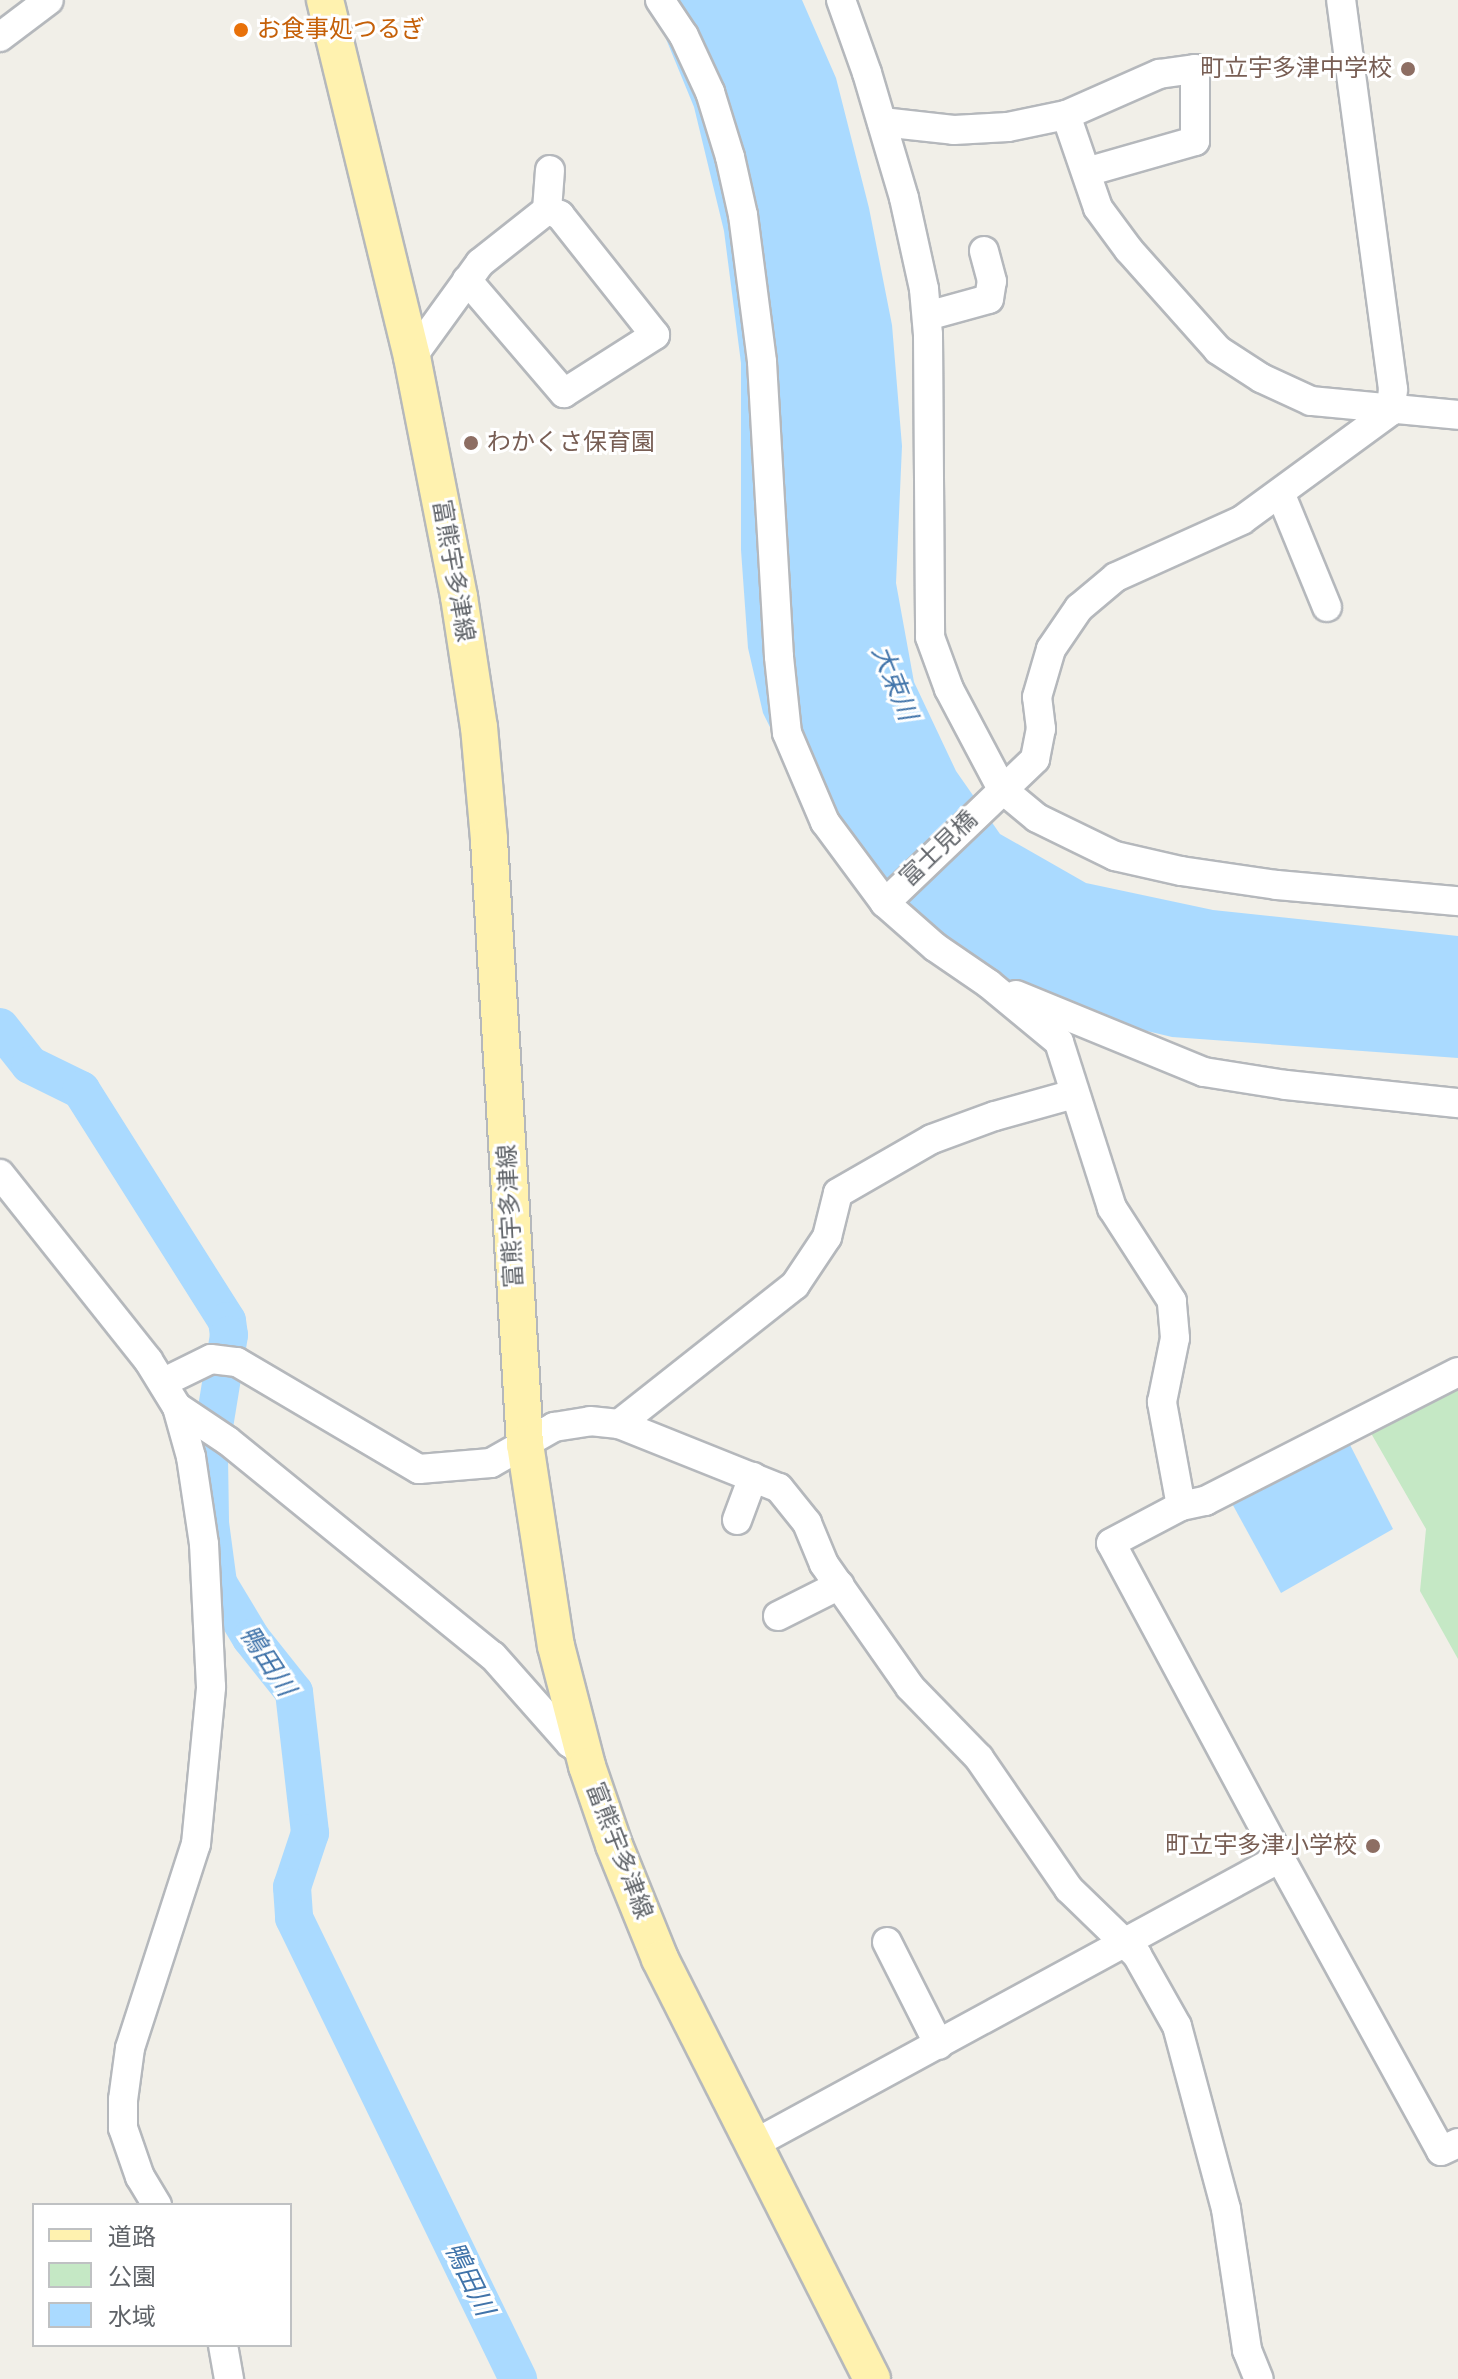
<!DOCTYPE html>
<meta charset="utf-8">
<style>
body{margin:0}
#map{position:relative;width:1458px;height:2379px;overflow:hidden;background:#f1efe8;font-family:"Nunito Sans","Noto Sans JP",sans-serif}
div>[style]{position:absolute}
.green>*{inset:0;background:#c5e8c5}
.water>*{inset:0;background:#aadaff}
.river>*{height:38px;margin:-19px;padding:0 19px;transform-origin:19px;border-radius:19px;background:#aadaff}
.roads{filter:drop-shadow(2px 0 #b5b8bc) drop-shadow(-2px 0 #b5b8bc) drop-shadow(0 2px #b5b8bc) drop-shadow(0 -2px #b5b8bc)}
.minor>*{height:28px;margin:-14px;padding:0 14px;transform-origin:14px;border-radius:14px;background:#fff}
.major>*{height:36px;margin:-18px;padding:0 18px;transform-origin:18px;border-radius:18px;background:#fff2af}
.dots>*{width:22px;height:22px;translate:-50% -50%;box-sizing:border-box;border:4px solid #fff;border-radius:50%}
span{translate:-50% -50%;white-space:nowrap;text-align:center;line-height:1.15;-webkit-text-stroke:6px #fff;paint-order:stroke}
.food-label{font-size:24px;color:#c56008}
.left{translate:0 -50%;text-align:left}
.education-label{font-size:24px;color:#785e54}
.right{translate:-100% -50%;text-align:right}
.street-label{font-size:24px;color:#5f6368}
.water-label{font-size:26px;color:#4174aa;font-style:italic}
.legend{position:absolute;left:32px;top:2203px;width:260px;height:144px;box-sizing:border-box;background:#fff;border:2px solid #bfc1c3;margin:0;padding:10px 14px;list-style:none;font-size:24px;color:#5f6368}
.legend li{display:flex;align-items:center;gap:16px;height:40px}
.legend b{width:40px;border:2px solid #bfc1c3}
</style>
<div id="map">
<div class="green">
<i style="clip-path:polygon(1458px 1383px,1458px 1659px,1420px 1591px,1426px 1529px,1368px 1428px)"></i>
</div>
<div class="water">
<i style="clip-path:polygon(650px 0,802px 0,836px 78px,869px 208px,892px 325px,902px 446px,896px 583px,914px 682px,956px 771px,1000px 834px,1086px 883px,1213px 910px,1458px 936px,1458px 1058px,1172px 1037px,1072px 1013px,978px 970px,910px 924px,797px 782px,763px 713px,748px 648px,741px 550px,741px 363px,724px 231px,694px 107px)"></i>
<i style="clip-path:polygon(1347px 1439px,1393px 1529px,1281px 1593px,1229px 1498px)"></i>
</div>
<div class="river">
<i style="left:0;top:1027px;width:48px;rotate:51.7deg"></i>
<i style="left:30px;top:1065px;width:57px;rotate:26.1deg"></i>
<i style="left:81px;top:1090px;width:273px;rotate:57.7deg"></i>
<i style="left:227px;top:1321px;width:14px;rotate:82deg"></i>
<i style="left:229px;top:1335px;width:124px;rotate:99.3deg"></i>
<i style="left:209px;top:1457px;width:66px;rotate:89.1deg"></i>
<i style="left:210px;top:1523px;width:61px;rotate:82.4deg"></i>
<i style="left:218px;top:1583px;width:64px;rotate:59deg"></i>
<i style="left:251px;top:1638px;width:69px;rotate:51.5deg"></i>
<i style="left:294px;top:1692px;width:142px;rotate:83.5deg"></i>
<i style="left:310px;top:1833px;width:57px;rotate:108.4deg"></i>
<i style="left:292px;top:1887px;width:31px;rotate:86deg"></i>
<i style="left:294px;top:1918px;width:513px;rotate:64.08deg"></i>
</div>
<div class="roads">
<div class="minor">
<i style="left:660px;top:0;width:43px;rotate:56.3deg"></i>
<i style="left:684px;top:36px;width:62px;rotate:65.1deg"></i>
<i style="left:710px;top:92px;width:68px;rotate:72.9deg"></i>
<i style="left:730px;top:157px;width:59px;rotate:77.4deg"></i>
<i style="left:743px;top:215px;width:148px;rotate:82.6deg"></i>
<i style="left:762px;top:362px;width:295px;rotate:86.7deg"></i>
<i style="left:779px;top:657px;width:76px;rotate:84deg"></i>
<i style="left:787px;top:733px;width:97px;rotate:66.9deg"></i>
<i style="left:825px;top:822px;width:101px;rotate:53.5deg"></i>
<i style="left:841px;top:0;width:77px;rotate:70.4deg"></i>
<i style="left:867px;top:73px;width:130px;rotate:73.5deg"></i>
<i style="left:904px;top:198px;width:93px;rotate:77.6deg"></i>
<i style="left:924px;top:289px;width:46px;rotate:85deg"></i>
<i style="left:928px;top:335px;width:302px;rotate:89.6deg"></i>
<i style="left:930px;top:637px;width:55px;rotate:69.9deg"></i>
<i style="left:949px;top:689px;width:113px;rotate:62.1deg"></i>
<i style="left:1002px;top:789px;width:45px;rotate:39.6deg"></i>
<i style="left:1037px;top:818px;width:87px;rotate:26deg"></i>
<i style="left:1115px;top:856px;width:68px;rotate:12.8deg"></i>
<i style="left:1181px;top:871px;width:97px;rotate:8.3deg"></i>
<i style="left:1277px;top:885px;width:182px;rotate:5.1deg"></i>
<i style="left:0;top:37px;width:61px;rotate:-37.1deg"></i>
<i style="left:1066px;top:115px;width:102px;rotate:-23.8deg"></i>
<i style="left:1159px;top:74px;width:36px;rotate:-8deg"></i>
<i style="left:1195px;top:69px;width:72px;rotate:90deg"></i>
<i style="left:1195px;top:141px;width:113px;rotate:164.1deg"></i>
<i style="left:882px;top:122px;width:72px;rotate:6.3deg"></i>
<i style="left:954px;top:130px;width:54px;rotate:-3.2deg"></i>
<i style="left:1008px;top:127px;width:59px;rotate:-11.7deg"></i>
<i style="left:1066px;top:115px;width:98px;rotate:71deg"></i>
<i style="left:1098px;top:208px;width:52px;rotate:53.6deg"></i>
<i style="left:1129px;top:250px;width:134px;rotate:48.3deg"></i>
<i style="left:1218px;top:350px;width:51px;rotate:33.1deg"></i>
<i style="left:1261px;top:378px;width:55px;rotate:24.7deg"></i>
<i style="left:1311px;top:401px;width:148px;rotate:5.4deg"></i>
<i style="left:467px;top:280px;width:149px;rotate:49.4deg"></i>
<i style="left:564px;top:393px;width:108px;rotate:-32.5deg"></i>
<i style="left:655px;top:335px;width:153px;rotate:-128.4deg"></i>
<i style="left:560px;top:215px;width:14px;rotate:-159deg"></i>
<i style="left:927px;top:316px;width:64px;rotate:-15.3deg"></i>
<i style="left:989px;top:299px;width:18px;rotate:-81deg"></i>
<i style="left:992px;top:281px;width:31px;rotate:-105deg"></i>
<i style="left:412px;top:357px;width:116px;rotate:-54.1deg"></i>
<i style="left:480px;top:263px;width:85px;rotate:-38.3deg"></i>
<i style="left:547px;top:210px;width:40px;rotate:-85.7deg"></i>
<i style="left:1281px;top:495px;width:121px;rotate:67.7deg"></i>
<i style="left:1016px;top:995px;width:203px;rotate:22.3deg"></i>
<i style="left:1204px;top:1072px;width:83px;rotate:9deg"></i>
<i style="left:1286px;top:1085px;width:173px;rotate:6deg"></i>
<i style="left:0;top:1174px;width:238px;rotate:51.5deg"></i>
<i style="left:148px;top:1360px;width:55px;rotate:58.3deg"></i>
<i style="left:177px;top:1407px;width:61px;rotate:33.7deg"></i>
<i style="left:228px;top:1441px;width:341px;rotate:39.1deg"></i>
<i style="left:493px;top:1656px;width:116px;rotate:48.5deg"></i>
<i style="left:570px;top:1743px;width:17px;rotate:36deg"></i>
<i style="left:164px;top:1382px;width:52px;rotate:-26.1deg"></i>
<i style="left:211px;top:1359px;width:26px;rotate:7deg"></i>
<i style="left:237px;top:1362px;width:211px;rotate:30.5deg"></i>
<i style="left:419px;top:1469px;width:72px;rotate:-4.8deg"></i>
<i style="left:491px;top:1463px;width:73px;rotate:-29.7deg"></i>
<i style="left:554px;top:1427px;width:36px;rotate:-9deg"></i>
<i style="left:590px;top:1421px;width:29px;rotate:6deg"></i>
<i style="left:619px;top:1424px;width:172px;rotate:21.8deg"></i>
<i style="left:779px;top:1488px;width:45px;rotate:51.3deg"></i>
<i style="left:807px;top:1523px;width:44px;rotate:67.5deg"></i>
<i style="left:824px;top:1564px;width:150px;rotate:55deg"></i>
<i style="left:910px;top:1687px;width:99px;rotate:45.8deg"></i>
<i style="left:979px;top:1758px;width:159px;rotate:55.5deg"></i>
<i style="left:1069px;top:1889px;width:95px;rotate:44.1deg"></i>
<i style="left:1137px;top:1955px;width:81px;rotate:60.6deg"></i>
<i style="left:1177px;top:2026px;width:189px;rotate:75deg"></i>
<i style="left:1226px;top:2209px;width:143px;rotate:81.5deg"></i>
<i style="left:1247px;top:2350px;width:31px;rotate:68deg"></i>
<i style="left:619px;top:1424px;width:224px;rotate:-38.3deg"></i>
<i style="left:795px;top:1285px;width:58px;rotate:-56.3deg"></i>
<i style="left:827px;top:1237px;width:45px;rotate:-76deg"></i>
<i style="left:838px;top:1193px;width:108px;rotate:-29.9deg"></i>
<i style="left:932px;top:1139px;width:67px;rotate:-20.1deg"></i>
<i style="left:995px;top:1116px;width:82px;rotate:-15.6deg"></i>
<i style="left:1181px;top:1506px;width:25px;rotate:-12deg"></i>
<i style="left:1205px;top:1501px;width:284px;rotate:-27deg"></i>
<i style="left:737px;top:1520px;width:46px;rotate:-69.6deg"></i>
<i style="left:778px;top:1616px;width:69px;rotate:-26.6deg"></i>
<i style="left:1280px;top:1858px;width:334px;rotate:61.2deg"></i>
<i style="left:1441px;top:2151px;width:19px;rotate:-25deg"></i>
<i style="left:887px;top:1942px;width:115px;rotate:63.2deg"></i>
<i style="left:752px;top:2145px;width:601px;rotate:-28.53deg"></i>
<i style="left:1280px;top:1858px;width:357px;rotate:-118.2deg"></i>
<i style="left:1111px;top:1543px;width:79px;rotate:-27.9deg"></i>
<i style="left:1181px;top:1506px;width:106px;rotate:-100.4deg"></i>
<i style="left:1162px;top:1402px;width:65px;rotate:-78.5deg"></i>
<i style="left:1175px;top:1338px;width:37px;rotate:-95deg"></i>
<i style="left:1172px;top:1301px;width:111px;rotate:-122.8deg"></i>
<i style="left:1112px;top:1208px;width:174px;rotate:-107.7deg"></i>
<i style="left:1059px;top:1042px;width:91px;rotate:-140.4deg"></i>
<i style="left:989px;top:984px;width:65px;rotate:-145.6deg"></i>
<i style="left:935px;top:947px;width:67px;rotate:-138.7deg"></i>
<i style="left:885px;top:903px;width:208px;rotate:-43.8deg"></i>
<i style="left:1035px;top:759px;width:31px;rotate:-79deg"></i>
<i style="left:1041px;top:729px;width:32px;rotate:-97deg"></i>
<i style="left:1037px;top:697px;width:50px;rotate:-73.7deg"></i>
<i style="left:1051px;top:649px;width:50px;rotate:-55.7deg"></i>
<i style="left:1079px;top:608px;width:48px;rotate:-40deg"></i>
<i style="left:1116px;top:577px;width:138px;rotate:-24.3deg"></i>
<i style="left:1242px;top:520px;width:185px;rotate:-36.2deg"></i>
<i style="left:1391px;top:411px;width:22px;rotate:-85deg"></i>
<i style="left:1393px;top:389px;width:392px;rotate:-97.6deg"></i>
<i style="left:157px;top:2205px;width:33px;rotate:-121deg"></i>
<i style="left:140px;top:2177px;width:52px;rotate:-109.1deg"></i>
<i style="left:123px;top:2128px;width:28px;rotate:-90deg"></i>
<i style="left:123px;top:2100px;width:52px;rotate:-82.3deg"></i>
<i style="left:130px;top:2048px;width:214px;rotate:-72.1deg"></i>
<i style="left:196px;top:1844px;width:158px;rotate:-84.5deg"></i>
<i style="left:211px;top:1687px;width:143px;rotate:-92.8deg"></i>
<i style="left:204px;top:1544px;width:88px;rotate:-98.5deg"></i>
<i style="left:191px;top:1457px;width:52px;rotate:-105.6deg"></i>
<i style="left:223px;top:2345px;width:35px;rotate:80deg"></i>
</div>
<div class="major">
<i style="left:325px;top:0;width:367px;rotate:76.3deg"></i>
<i style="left:412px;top:357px;width:245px;rotate:78.9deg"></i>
<i style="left:459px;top:597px;width:132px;rotate:81.3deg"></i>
<i style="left:479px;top:727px;width:113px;rotate:84.9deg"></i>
<i style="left:489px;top:840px;width:605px;rotate:86.59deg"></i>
<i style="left:525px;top:1444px;width:204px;rotate:81.3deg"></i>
<i style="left:556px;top:1646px;width:124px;rotate:75.5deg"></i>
<i style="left:587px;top:1766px;width:83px;rotate:71.1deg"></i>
<i style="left:614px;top:1845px;width:123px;rotate:68deg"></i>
<i style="left:660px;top:1959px;width:470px;rotate:63.2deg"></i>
</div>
</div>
<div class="dots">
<i style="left:241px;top:30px;background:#e8710a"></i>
<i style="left:1408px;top:69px;background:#8d6e63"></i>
<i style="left:471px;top:443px;background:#8d6e63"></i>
<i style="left:1373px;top:1846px;background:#8d6e63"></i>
</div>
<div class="food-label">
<span class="left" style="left:257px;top:30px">お食事処つるぎ</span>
</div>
<div class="education-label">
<span class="right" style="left:1392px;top:69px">町立宇多津中学校</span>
<span class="left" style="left:487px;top:443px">わかくさ保育園</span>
<span class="right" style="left:1357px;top:1846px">町立宇多津小学校</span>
</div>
<div class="street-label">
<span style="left:453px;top:571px;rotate:80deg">富熊宇多津線</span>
<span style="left:939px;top:849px;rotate:-44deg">富士見橋</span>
<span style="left:511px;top:1216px;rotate:-93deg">富熊宇多津線</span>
<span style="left:619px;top:1851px;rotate:69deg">富熊宇多津線</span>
</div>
<div class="water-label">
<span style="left:894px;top:683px;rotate:68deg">大束川</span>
<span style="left:267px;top:1661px;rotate:57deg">鴨田川</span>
<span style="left:469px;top:2279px;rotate:64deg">鴨田川</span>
</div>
<ul class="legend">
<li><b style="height:10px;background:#fff2af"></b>道路</li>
<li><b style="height:22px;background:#c5e8c5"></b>公園</li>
<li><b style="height:22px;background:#aadaff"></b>水域</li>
</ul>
</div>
